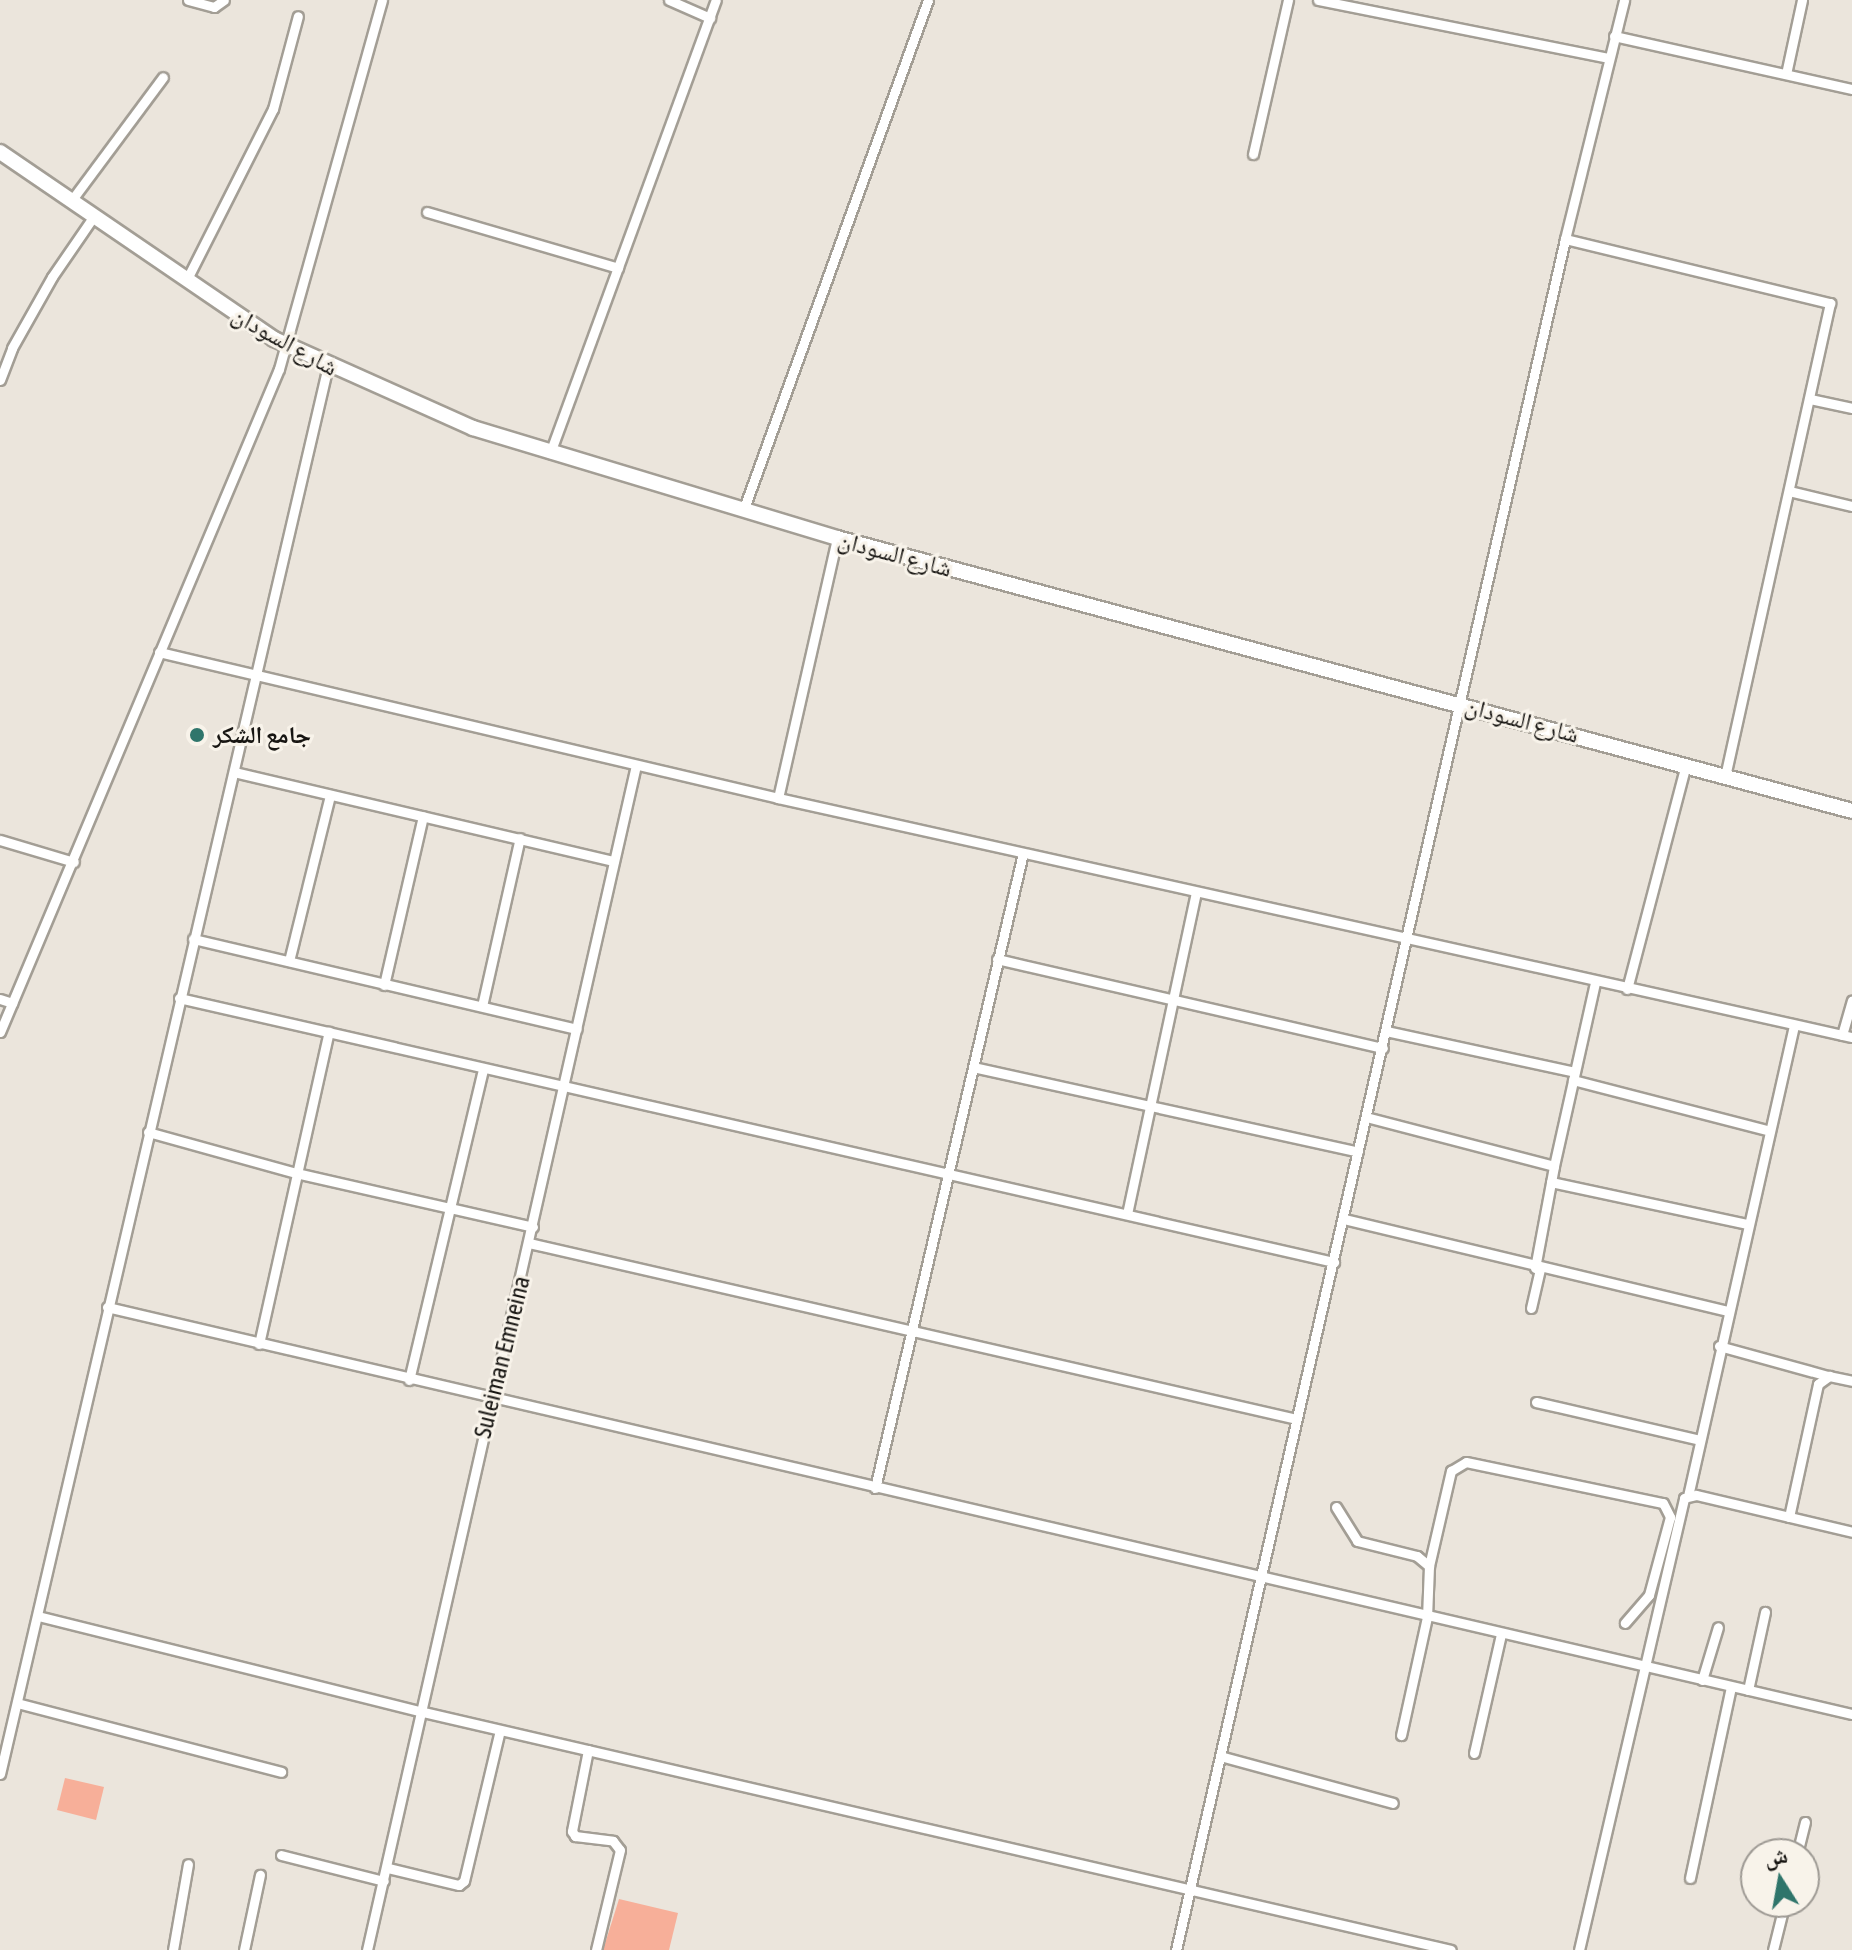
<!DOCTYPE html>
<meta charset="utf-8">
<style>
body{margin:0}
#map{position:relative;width:1852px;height:1950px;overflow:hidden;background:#ebe5dc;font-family:"Asap Condensed","Noto Naskh Arabic",sans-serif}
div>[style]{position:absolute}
.green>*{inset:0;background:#f7af99}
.roads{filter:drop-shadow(2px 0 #a39e95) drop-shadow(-2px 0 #a39e95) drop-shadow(0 2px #a39e95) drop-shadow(0 -2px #a39e95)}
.minor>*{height:9px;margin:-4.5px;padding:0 4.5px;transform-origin:4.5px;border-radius:4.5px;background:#fff}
.secondary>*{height:14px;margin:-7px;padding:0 7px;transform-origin:7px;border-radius:7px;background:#fff}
.dots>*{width:22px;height:22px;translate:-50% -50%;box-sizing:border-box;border:4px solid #f8f3ea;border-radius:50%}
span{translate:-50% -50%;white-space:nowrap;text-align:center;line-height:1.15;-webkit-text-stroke:6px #f8f3ea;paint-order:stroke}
.street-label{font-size:24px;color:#171512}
.poi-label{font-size:24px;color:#171512;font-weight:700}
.left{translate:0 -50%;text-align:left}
.north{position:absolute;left:1740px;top:1838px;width:80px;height:80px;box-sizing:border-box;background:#f8f3ea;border:2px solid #9e9a94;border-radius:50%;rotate:349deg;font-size:22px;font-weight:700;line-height:32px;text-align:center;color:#171512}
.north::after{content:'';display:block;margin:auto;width:28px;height:36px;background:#2f756b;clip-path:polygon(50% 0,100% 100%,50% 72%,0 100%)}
</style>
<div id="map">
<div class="green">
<i style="clip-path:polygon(65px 1778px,104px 1787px,96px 1820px,57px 1810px)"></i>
<i style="clip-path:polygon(619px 1899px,678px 1913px,669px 1950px,603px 1950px)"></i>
</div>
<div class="roads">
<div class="minor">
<i style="left:188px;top:0;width:27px;rotate:15deg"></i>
<i style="left:214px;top:7px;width:12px;rotate:-35deg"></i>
<i style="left:669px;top:0;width:45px;rotate:23.7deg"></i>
<i style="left:1318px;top:0;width:295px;rotate:11.3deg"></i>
<i style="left:1614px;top:36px;width:244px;rotate:12.6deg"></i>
<i style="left:1786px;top:74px;width:76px;rotate:-77.8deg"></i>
<i style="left:1253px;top:154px;width:158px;rotate:-77.2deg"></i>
<i style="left:71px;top:201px;width:154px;rotate:-53.4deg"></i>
<i style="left:427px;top:212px;width:199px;rotate:16.3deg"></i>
<i style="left:1565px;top:239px;width:273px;rotate:13.6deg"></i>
<i style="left:1830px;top:303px;width:484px;rotate:102.5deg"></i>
<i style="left:186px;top:281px;width:193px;rotate:-63.2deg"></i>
<i style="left:273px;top:109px;width:96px;rotate:-75deg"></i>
<i style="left:0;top:380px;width:34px;rotate:-69deg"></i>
<i style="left:12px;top:348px;width:81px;rotate:-60.6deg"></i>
<i style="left:52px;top:277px;width:74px;rotate:-55.5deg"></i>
<i style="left:1810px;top:399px;width:43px;rotate:12.1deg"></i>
<i style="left:550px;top:453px;width:482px;rotate:-69.9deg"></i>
<i style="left:1789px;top:491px;width:65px;rotate:13.4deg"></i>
<i style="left:743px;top:511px;width:543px;rotate:-70.1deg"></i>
<i style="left:159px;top:652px;width:636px;rotate:13.27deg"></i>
<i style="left:778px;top:798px;width:1100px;rotate:12.55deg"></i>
<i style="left:234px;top:772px;width:390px;rotate:13.2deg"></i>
<i style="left:778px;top:798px;width:267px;rotate:-77.2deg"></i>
<i style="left:0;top:840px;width:77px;rotate:16.6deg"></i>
<i style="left:193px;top:939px;width:394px;rotate:13.2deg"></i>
<i style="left:997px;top:959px;width:396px;rotate:13deg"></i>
<i style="left:289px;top:961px;width:171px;rotate:-76.1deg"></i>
<i style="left:384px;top:985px;width:173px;rotate:-77deg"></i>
<i style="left:1627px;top:989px;width:233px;rotate:-75.3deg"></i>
<i style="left:179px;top:998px;width:1185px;rotate:12.88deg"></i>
<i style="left:0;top:999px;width:13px;rotate:18deg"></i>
<i style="left:482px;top:1006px;width:172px;rotate:-77.3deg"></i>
<i style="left:1386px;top:1031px;width:193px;rotate:12.2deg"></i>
<i style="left:0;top:1032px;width:719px;rotate:-67.18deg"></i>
<i style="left:279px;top:369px;width:383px;rotate:-74.4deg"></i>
<i style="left:1842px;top:1035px;width:36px;rotate:-74deg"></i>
<i style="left:973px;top:1067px;width:394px;rotate:12.4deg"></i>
<i style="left:1573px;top:1080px;width:199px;rotate:14.5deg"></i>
<i style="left:1366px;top:1117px;width:194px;rotate:14.6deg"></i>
<i style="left:1554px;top:1166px;width:189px;rotate:-77.4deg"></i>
<i style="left:148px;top:1132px;width:154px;rotate:15.5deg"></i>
<i style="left:296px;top:1173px;width:243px;rotate:12.8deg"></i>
<i style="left:1551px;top:1182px;width:200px;rotate:12.1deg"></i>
<i style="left:1127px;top:1214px;width:328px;rotate:-77.9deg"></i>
<i style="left:1344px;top:1219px;width:393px;rotate:13.5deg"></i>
<i style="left:529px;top:1243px;width:787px;rotate:12.92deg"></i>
<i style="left:1535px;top:1268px;width:104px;rotate:-79.4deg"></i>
<i style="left:107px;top:1307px;width:1792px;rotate:13.13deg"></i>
<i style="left:1531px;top:1308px;width:40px;rotate:-77deg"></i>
<i style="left:259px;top:1344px;width:320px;rotate:-77.4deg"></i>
<i style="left:1719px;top:1346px;width:113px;rotate:15.4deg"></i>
<i style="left:409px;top:1380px;width:320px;rotate:-76.6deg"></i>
<i style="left:1536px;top:1402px;width:168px;rotate:13deg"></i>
<i style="left:875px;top:1488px;width:652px;rotate:-76.88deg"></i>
<i style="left:1688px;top:1496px;width:483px;rotate:-77.3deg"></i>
<i style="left:1336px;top:1507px;width:40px;rotate:58deg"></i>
<i style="left:1357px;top:1541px;width:62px;rotate:14deg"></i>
<i style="left:1417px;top:1556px;width:16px;rotate:40deg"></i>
<i style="left:1429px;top:1566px;width:51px;rotate:92.2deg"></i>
<i style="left:1427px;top:1617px;width:121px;rotate:102.4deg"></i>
<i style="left:1789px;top:1517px;width:136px;rotate:-77.7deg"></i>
<i style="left:1818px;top:1384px;width:14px;rotate:-36deg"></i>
<i style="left:1829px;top:1376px;width:24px;rotate:12deg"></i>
<i style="left:1429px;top:1566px;width:98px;rotate:-77deg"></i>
<i style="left:1451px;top:1471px;width:17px;rotate:-31deg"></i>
<i style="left:1466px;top:1462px;width:201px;rotate:11.8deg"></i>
<i style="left:1663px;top:1503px;width:16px;rotate:63deg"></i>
<i style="left:1670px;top:1517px;width:81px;rotate:105.1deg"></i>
<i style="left:1649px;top:1595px;width:37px;rotate:131deg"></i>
<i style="left:38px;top:1616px;width:393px;rotate:14deg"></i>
<i style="left:419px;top:1711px;width:1059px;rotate:13.04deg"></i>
<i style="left:1702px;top:1680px;width:55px;rotate:-73.2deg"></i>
<i style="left:1748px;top:1690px;width:80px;rotate:-77.7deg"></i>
<i style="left:17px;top:1703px;width:273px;rotate:14.6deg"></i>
<i style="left:588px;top:1750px;width:83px;rotate:101.2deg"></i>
<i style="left:572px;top:1831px;width:6px;rotate:59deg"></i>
<i style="left:575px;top:1836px;width:38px;rotate:7deg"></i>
<i style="left:613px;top:1841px;width:11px;rotate:52deg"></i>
<i style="left:620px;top:1850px;width:103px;rotate:103.5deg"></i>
<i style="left:1474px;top:1753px;width:122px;rotate:-77.2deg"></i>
<i style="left:1220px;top:1756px;width:179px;rotate:15.2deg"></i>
<i style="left:0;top:1774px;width:1446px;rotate:-76.89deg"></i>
<i style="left:1797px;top:1854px;width:33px;rotate:-76deg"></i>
<i style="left:281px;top:1855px;width:106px;rotate:14.2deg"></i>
<i style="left:388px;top:1868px;width:73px;rotate:13.5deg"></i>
<i style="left:459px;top:1885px;width:6px;rotate:-39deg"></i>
<i style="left:464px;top:1881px;width:155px;rotate:-76.6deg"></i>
<i style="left:1690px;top:1878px;width:195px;rotate:-77.9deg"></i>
<i style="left:173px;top:1950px;width:87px;rotate:-80.1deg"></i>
<i style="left:244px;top:1950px;width:77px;rotate:-78deg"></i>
<i style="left:367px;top:1950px;width:1215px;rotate:-77.21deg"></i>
<i style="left:1176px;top:1950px;width:1755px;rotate:-77.19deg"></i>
<i style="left:1565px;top:239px;width:246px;rotate:-76.1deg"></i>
<i style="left:1579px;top:1950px;width:464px;rotate:-76.9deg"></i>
<i style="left:1684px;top:1498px;width:12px;rotate:-14deg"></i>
<i style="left:1696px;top:1495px;width:160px;rotate:13.3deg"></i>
<i style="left:1773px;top:1950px;width:49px;rotate:-76deg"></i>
</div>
<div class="secondary">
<i style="left:0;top:152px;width:332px;rotate:34.3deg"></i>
<i style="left:274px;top:339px;width:218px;rotate:24.1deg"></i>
<i style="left:473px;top:428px;width:380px;rotate:16.8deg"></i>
<i style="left:837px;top:538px;width:1051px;rotate:15.05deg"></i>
</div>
</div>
<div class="dots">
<i style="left:197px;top:735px;background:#2f756b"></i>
</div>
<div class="street-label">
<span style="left:285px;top:341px;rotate:29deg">شارع السودان</span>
<span style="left:895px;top:554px;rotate:15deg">شارع السودان</span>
<span style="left:1522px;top:720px;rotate:15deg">شارع السودان</span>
<span style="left:502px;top:1357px;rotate:-76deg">Suleiman Emneina</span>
</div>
<div class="poi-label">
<span class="left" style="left:213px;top:735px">جامع الشكر</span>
</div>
<div class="north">ش</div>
</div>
